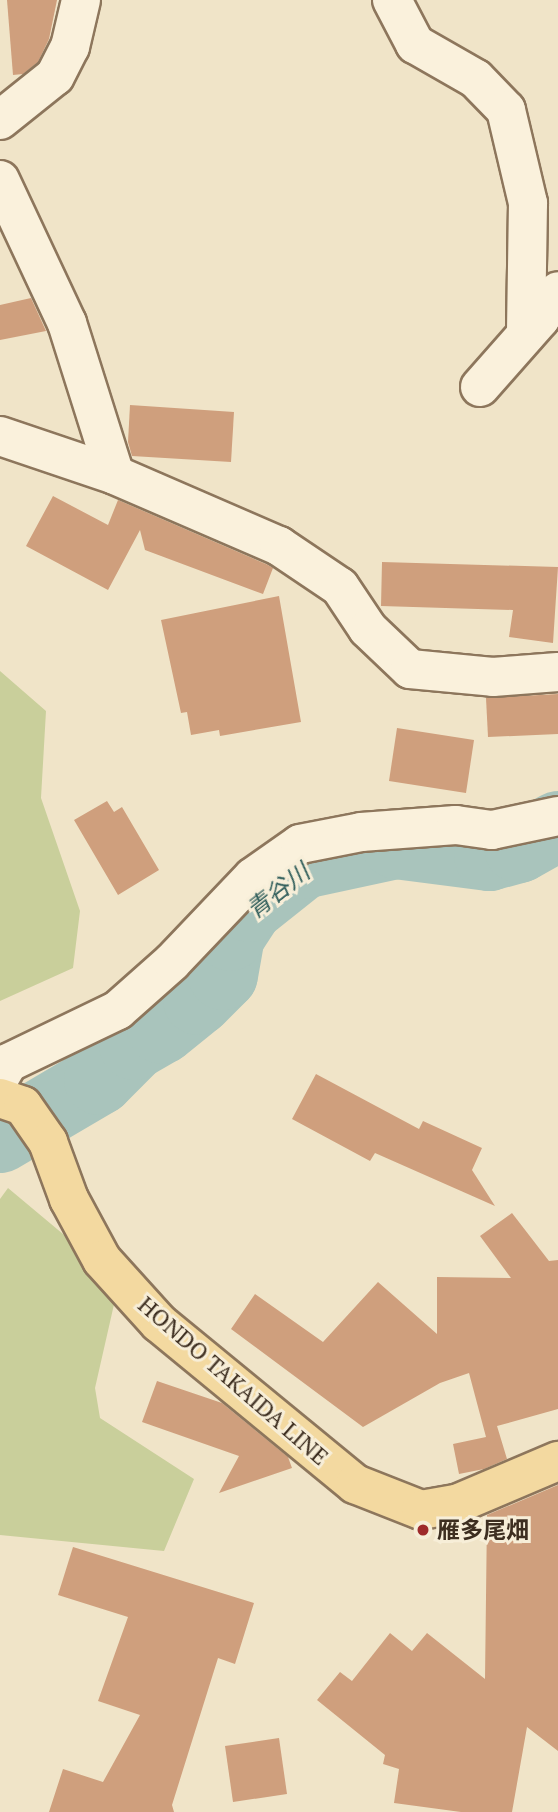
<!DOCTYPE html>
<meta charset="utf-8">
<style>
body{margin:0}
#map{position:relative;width:558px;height:1812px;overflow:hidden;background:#f0e4c8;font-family:"PT Serif","Noto Sans JP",serif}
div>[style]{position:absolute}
.green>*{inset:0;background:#c9cf9b}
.river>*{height:70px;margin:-35px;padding:0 35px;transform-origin:35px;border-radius:35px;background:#a9c4bc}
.building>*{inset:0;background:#cf9f7d}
.roads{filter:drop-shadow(2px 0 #8d765c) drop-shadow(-2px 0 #8d765c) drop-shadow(0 2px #8d765c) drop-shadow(0 -2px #8d765c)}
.minor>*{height:38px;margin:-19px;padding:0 19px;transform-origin:19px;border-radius:19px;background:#faf1dc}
.major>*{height:38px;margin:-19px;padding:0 19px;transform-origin:19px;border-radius:19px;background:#f3d9a0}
.dots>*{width:19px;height:19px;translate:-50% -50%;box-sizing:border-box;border:4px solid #f7eed8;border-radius:50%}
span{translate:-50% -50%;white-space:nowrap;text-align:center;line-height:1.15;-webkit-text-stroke:6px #f7eed8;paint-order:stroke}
.street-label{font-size:23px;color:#3d2e20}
.poi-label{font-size:23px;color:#3d2e20;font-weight:700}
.left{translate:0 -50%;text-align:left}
.water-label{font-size:24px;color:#2f5d5a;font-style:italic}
</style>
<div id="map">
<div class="green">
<i style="clip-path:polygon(0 671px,46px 711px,41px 798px,80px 911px,73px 968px,0 1001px)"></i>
<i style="clip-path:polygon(8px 1188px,106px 1270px,115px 1300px,95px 1388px,100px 1418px,194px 1479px,164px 1551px,0 1535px,0 1199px)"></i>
</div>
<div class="river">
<i style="left:0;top:1138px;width:115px;rotate:-30.4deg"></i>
<i style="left:99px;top:1080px;width:49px;rotate:-45deg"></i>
<i style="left:134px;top:1045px;width:32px;rotate:-30deg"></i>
<i style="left:162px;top:1029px;width:46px;rotate:-38.9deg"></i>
<i style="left:198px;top:1000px;width:35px;rotate:-45deg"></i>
<i style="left:223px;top:975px;width:40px;rotate:-80deg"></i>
<i style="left:230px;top:936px;width:35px;rotate:-57deg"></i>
<i style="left:249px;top:907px;width:69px;rotate:-38.5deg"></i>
<i style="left:303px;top:864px;width:95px;rotate:-12.1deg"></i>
<i style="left:396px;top:844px;width:94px;rotate:7.4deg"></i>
<i style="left:489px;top:856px;width:31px;rotate:-15deg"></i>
<i style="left:519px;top:848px;width:45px;rotate:-29.4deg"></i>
</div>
<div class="building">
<i style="clip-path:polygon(7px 0,57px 0,49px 39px,38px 62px,23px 74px,13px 75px)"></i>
<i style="clip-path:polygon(31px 298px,46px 331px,0 340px,0 305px)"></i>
<i style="clip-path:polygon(130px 405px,234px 412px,231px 462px,132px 456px,128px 442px)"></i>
<i style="clip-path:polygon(53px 496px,108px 525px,118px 500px,268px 565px,273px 568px,263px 594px,145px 550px,140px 530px,108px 590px,26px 546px)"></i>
<i style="clip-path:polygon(382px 562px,558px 567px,553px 643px,509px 637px,513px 610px,381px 606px)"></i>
<i style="clip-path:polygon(279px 596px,301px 722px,220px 736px,219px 730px,191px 735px,187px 712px,181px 713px,161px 620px)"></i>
<i style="clip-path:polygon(558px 694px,558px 734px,488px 737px,486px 698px)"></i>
<i style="clip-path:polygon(397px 728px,474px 740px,466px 793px,389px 781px)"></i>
<i style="clip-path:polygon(107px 801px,114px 812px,122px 807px,159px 870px,118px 895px,74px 820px)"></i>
<i style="clip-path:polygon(316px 1074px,419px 1129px,423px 1121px,482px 1148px,472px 1170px,495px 1206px,375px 1153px,370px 1161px,292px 1119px)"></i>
<i style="clip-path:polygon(512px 1213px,549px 1261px,558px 1260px,558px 1409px,497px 1426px,507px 1459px,484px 1469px,459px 1474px,453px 1444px,486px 1437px,469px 1373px,440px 1383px,363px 1427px,231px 1329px,255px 1294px,323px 1342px,378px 1282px,437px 1334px,437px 1277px,511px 1278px,480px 1236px)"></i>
<i style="clip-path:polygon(157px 1381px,222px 1403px,288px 1457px,292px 1468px,219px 1493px,239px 1456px,142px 1422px)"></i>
<i style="clip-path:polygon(558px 1485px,558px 1751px,527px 1727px,512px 1812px,461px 1812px,394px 1803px,399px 1769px,383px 1764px,385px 1755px,317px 1700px,340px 1672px,352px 1681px,390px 1633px,412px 1651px,427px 1633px,485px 1679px,487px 1515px)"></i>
<i style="clip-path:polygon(73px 1547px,254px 1603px,235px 1664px,218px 1658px,172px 1805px,174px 1812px,49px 1812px,63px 1769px,103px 1782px,140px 1715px,98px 1701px,128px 1617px,58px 1595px)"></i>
<i style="clip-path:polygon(279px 1738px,287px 1794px,233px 1802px,225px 1746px)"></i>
</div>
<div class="roads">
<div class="minor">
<i style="left:392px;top:0;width:50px;rotate:62.4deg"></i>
<i style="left:415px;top:44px;width:70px;rotate:29.8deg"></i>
<i style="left:476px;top:79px;width:43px;rotate:45.9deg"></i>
<i style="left:506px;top:110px;width:96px;rotate:76.7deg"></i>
<i style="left:528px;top:203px;width:131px;rotate:90.9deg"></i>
<i style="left:0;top:120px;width:70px;rotate:-38.7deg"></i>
<i style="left:55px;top:76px;width:33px;rotate:-63deg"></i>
<i style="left:70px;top:47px;width:48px;rotate:-76.8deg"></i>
<i style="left:0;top:180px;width:158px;rotate:64.9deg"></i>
<i style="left:67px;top:323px;width:159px;rotate:72.5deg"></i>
<i style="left:480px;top:387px;width:91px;rotate:-48.6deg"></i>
<i style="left:540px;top:319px;width:33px;rotate:-57deg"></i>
<i style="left:0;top:436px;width:121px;rotate:18.7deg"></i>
<i style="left:115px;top:475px;width:179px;rotate:23.4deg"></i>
<i style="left:279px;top:546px;width:73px;rotate:33.9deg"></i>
<i style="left:340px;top:587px;width:50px;rotate:56.3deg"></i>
<i style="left:368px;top:629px;width:58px;rotate:43.6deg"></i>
<i style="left:410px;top:669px;width:83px;rotate:5.5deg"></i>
<i style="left:493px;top:677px;width:65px;rotate:-4.4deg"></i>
<i style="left:0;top:1077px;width:16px;rotate:-60deg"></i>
<i style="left:8px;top:1063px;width:122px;rotate:-25.7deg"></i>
<i style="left:118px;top:1010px;width:72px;rotate:-41.6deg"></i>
<i style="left:172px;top:962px;width:117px;rotate:-46.4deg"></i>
<i style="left:253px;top:877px;width:57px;rotate:-35.1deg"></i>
<i style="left:300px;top:844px;width:62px;rotate:-11.1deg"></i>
<i style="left:361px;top:832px;width:95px;rotate:-4.2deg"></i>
<i style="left:456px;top:825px;width:36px;rotate:8deg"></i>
<i style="left:492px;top:830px;width:67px;rotate:-12deg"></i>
</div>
<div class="major">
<i style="left:0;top:1098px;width:24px;rotate:19deg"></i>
<i style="left:23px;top:1106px;width:44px;rotate:55.2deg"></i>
<i style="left:48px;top:1142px;width:61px;rotate:69.8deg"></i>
<i style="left:69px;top:1199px;width:69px;rotate:61.6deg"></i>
<i style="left:102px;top:1260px;width:85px;rotate:47.9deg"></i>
<i style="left:159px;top:1323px;width:254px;rotate:39.4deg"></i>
<i style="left:355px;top:1484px;width:71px;rotate:21.5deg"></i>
<i style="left:421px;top:1510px;width:39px;rotate:-10deg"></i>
<i style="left:459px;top:1503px;width:108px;rotate:-23deg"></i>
</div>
</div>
<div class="dots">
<i style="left:423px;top:1530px;background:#9e2a2b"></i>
</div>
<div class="street-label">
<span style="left:233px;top:1381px;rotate:41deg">HONDO TAKAIDA LINE</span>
</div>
<div class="poi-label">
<span class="left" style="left:437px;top:1530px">雁多尾畑</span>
</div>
<div class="water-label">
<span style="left:278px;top:891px;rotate:-38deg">青谷川</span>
</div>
</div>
